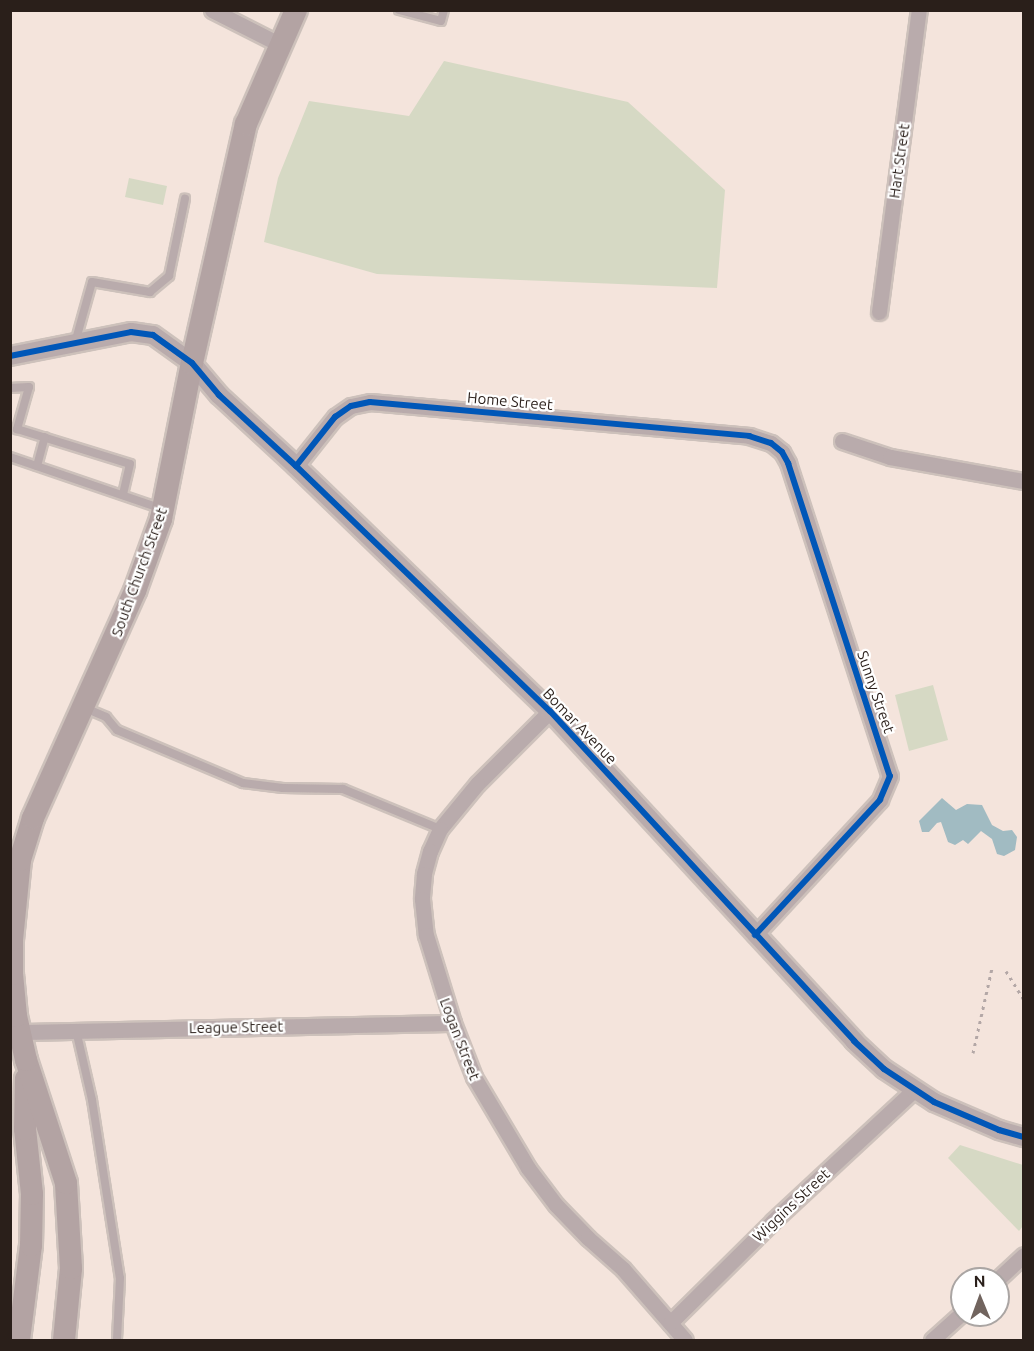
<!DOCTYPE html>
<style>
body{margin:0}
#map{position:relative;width:1034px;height:1351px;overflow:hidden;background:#f4e4dc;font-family:Ubuntu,sans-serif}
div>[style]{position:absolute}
.green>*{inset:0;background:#d6d9c4}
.water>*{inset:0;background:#a1bbc2}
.path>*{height:3px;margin-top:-1.5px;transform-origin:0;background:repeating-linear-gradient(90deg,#b3a7a6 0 3px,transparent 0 7.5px)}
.roads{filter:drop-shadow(2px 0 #cdc1bb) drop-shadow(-2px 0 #cdc1bb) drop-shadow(0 2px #cdc1bb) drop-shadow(0 -2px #cdc1bb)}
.service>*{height:8px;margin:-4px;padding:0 4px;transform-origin:4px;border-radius:4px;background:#b9abac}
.minor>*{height:15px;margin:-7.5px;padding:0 7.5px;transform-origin:7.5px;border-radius:7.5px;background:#b9abac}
.tertiary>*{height:18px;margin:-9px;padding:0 9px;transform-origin:9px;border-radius:9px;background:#b9abac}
.primary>*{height:22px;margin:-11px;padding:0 11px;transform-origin:11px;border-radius:11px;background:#b3a3a3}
.cycleway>*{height:6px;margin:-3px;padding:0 3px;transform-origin:3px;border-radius:3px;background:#0057b8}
span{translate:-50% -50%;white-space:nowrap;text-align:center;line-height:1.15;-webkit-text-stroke:4.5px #fff;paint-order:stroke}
.street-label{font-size:15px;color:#2a1f1a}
.frame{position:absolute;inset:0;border:12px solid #2a1f1a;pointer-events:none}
.north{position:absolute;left:950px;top:1267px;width:60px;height:60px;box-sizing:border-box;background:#fff;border:2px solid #aaa5a3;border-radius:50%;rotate:359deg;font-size:16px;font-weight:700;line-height:24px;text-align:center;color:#2a1f1a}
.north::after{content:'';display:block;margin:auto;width:21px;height:27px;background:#71645e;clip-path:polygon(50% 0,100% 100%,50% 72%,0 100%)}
</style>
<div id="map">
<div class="green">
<i style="clip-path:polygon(444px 61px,628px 102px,725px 190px,717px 288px,377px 274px,264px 242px,278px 178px,309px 101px,409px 116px)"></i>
<i style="clip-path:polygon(129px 178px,167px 186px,163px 205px,125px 197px)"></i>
<i style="clip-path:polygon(933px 685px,948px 740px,909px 751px,895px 695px)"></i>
<i style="clip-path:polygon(960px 1145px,1023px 1165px,1023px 1226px,1019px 1231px,948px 1158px)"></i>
</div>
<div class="water">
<i style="clip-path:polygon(942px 798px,956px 810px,967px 804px,982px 805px,992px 825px,1003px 831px,1012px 830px,1017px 837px,1015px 850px,1004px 856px,997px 854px,992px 839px,981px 831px,968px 844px,963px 840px,955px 845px,948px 842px,941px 822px,937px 823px,929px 832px,922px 832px,919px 821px)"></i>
</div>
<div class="path">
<i style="left:1006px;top:971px;width:34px;rotate:58deg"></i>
<i style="left:973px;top:1053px;width:87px;rotate:-77.4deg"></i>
</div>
<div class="roads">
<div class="service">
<i style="left:399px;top:10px;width:43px;rotate:14.7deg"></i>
<i style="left:441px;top:21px;width:11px;rotate:-75deg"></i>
<i style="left:75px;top:343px;width:63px;rotate:-74.4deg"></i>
<i style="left:92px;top:282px;width:59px;rotate:9.8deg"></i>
<i style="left:150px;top:292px;width:25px;rotate:-40deg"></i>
<i style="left:169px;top:276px;width:79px;rotate:-78.3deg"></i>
<i style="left:10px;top:388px;width:19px;rotate:-3deg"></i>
<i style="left:29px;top:387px;width:44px;rotate:105.9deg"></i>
<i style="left:17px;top:429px;width:118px;rotate:17.2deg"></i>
<i style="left:130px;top:464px;width:31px;rotate:103deg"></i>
<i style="left:10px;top:457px;width:158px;rotate:18.8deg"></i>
<i style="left:37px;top:466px;width:30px;rotate:-75deg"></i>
<i style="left:85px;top:708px;width:23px;rotate:23deg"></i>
<i style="left:106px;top:717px;width:17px;rotate:50deg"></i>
<i style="left:117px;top:730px;width:137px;rotate:22.8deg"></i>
<i style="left:243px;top:783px;width:40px;rotate:7.1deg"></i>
<i style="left:283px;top:788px;width:60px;rotate:1deg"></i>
<i style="left:343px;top:789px;width:105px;rotate:22.4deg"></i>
<i style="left:76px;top:1030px;width:72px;rotate:77.1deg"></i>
<i style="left:92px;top:1100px;width:180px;rotate:81.1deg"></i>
<i style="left:120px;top:1278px;width:62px;rotate:92.8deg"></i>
</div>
<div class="minor">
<i style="left:212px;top:10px;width:77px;rotate:26.9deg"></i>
<i style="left:879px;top:312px;width:305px;rotate:-82.5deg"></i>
<i style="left:842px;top:441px;width:51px;rotate:18.4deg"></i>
<i style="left:890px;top:457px;width:136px;rotate:10.2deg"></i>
<i style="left:296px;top:466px;width:63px;rotate:-51.5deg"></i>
<i style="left:335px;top:417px;width:19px;rotate:-35deg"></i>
<i style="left:351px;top:406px;width:19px;rotate:-12deg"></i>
<i style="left:370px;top:402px;width:381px;rotate:5.1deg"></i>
<i style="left:749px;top:436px;width:23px;rotate:18deg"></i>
<i style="left:771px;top:443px;width:14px;rotate:39deg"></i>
<i style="left:782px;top:452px;width:13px;rotate:61deg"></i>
<i style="left:788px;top:463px;width:329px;rotate:72deg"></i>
<i style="left:890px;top:776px;width:26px;rotate:113deg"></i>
<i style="left:880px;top:800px;width:184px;rotate:132.8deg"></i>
<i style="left:550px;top:711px;width:103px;rotate:135deg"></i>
<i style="left:477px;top:784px;width:58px;rotate:129.4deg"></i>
<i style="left:440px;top:829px;width:24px;rotate:114deg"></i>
<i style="left:430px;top:851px;width:24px;rotate:105deg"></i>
<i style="left:424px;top:874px;width:25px;rotate:95deg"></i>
<i style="left:422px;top:899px;width:36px;rotate:84deg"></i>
<i style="left:426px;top:935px;width:92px;rotate:72.9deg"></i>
<i style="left:453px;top:1023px;width:58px;rotate:68.7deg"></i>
<i style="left:474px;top:1077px;width:106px;rotate:59.3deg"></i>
<i style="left:528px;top:1168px;width:46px;rotate:52.9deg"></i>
<i style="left:556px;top:1205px;width:46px;rotate:45.9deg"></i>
<i style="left:588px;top:1238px;width:47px;rotate:41.5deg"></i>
<i style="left:623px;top:1269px;width:94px;rotate:48.9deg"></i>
<i style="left:20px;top:1032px;width:433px;rotate:-1.2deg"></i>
<i style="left:998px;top:1279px;width:35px;rotate:-43deg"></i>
<i style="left:670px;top:1323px;width:145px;rotate:-44.7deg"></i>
<i style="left:773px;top:1221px;width:194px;rotate:-42.9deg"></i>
<i style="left:932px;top:1340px;width:40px;rotate:-42deg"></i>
</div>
<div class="tertiary">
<i style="left:10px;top:356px;width:123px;rotate:-11.2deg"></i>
<i style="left:131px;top:332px;width:22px;rotate:8deg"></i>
<i style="left:153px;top:335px;width:48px;rotate:35.7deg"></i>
<i style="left:192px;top:363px;width:42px;rotate:49.8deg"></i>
<i style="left:219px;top:395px;width:105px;rotate:42.7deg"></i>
<i style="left:296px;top:466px;width:353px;rotate:44deg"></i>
<i style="left:550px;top:711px;width:449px;rotate:47.3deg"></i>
<i style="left:854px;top:1041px;width:41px;rotate:43deg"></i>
<i style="left:884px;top:1069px;width:60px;rotate:33.4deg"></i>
<i style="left:934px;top:1102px;width:71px;rotate:23.3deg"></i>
<i style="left:999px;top:1130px;width:26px;rotate:16deg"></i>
</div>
<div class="primary">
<i style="left:19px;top:1340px;width:96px;rotate:-82.8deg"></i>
<i style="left:31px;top:1245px;width:51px;rotate:-88.9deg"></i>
<i style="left:32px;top:1194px;width:65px;rotate:-96.1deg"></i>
<i style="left:25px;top:1129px;width:50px;rotate:-88.9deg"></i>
<i style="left:64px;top:1340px;width:72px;rotate:-84.4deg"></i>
<i style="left:71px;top:1268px;width:85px;rotate:-93.4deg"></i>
<i style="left:66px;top:1183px;width:129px;rotate:-108deg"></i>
<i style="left:26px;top:1060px;width:45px;rotate:-102.8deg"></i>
<i style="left:16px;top:1016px;width:42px;rotate:-95.4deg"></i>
<i style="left:12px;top:974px;width:34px;rotate:-90deg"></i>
<i style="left:12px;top:940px;width:80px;rotate:-84.3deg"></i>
<i style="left:20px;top:860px;width:44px;rotate:-72.8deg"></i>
<i style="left:33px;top:818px;width:249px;rotate:-65.8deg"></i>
<i style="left:135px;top:591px;width:77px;rotate:-70.1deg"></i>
<i style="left:161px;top:519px;width:159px;rotate:-78.8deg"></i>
<i style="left:192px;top:363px;width:245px;rotate:-77.3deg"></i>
<i style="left:246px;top:124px;width:124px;rotate:-66.3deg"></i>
</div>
</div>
<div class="cycleway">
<i style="left:10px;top:356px;width:123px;rotate:-11.2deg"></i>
<i style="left:131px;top:332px;width:22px;rotate:8deg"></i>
<i style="left:153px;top:335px;width:48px;rotate:35.7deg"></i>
<i style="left:192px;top:363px;width:42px;rotate:49.8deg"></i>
<i style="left:219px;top:395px;width:105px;rotate:42.7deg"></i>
<i style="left:296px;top:466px;width:353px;rotate:44deg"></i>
<i style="left:550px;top:711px;width:449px;rotate:47.3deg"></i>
<i style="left:854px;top:1041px;width:41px;rotate:43deg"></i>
<i style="left:884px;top:1069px;width:60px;rotate:33.4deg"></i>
<i style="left:934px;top:1102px;width:71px;rotate:23.3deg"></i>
<i style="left:999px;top:1130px;width:26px;rotate:16deg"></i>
<i style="left:296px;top:466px;width:63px;rotate:-51.5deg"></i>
<i style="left:335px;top:417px;width:19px;rotate:-35deg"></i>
<i style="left:351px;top:406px;width:19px;rotate:-12deg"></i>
<i style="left:370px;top:402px;width:381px;rotate:5.1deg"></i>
<i style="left:749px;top:436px;width:23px;rotate:18deg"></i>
<i style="left:771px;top:443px;width:14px;rotate:39deg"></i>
<i style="left:782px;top:452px;width:13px;rotate:61deg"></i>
<i style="left:788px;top:463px;width:329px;rotate:72deg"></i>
<i style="left:890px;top:776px;width:26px;rotate:113deg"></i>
<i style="left:880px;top:800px;width:184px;rotate:132.8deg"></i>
</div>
<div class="street-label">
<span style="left:899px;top:161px;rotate:-82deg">Hart Street</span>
<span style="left:510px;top:401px;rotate:5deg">Home Street</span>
<span style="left:139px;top:572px;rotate:-70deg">South Church Street</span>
<span style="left:876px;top:692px;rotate:71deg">Sunny Street</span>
<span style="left:580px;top:726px;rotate:46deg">Bomar Avenue</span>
<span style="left:236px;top:1027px;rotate:-1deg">League Street</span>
<span style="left:460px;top:1039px;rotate:69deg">Logan Street</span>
<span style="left:791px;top:1205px;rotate:-43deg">Wiggins Street</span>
</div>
<div class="frame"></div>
<div class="north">N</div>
</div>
